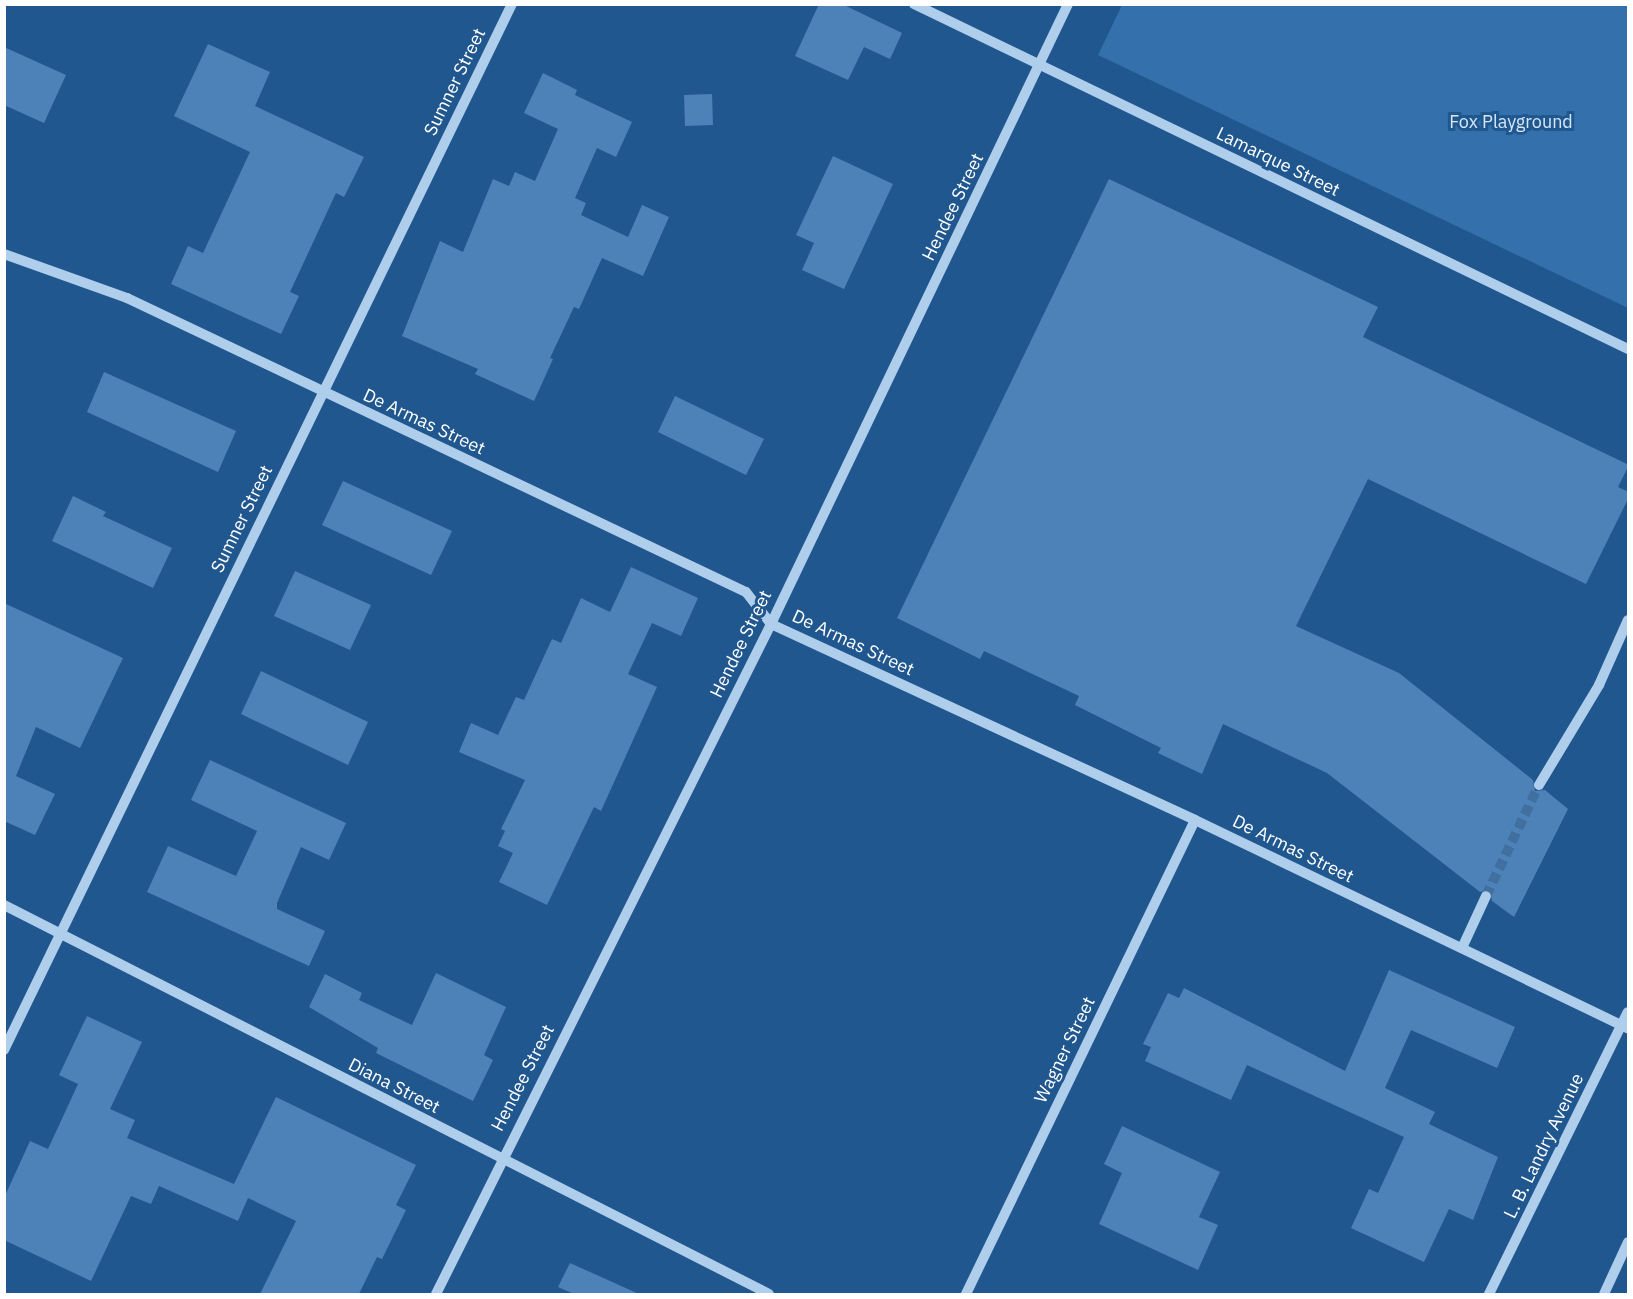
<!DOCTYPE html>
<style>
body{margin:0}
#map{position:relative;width:1633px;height:1299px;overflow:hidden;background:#20578f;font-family:"IBM Plex Sans",sans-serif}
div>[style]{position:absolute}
.green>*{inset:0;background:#3471ac}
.building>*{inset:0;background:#4d82b8}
.minor-tunnel>*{height:10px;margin-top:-5px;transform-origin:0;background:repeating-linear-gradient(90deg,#4170a0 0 10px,transparent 0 15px)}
.minor>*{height:10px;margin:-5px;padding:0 5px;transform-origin:5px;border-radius:5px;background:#afceec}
span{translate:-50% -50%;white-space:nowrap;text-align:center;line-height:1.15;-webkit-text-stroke:6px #20578f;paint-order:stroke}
.street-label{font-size:18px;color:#fff}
.park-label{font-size:18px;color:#d5e7f9}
.frame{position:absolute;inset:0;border:6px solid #fff;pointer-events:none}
</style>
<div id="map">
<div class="green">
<i style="clip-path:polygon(1122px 5px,1628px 5px,1628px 308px,1098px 55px)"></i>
</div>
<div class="building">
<i style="clip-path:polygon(819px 4px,842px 4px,902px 33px,890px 59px,864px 47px,848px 80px,795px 56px)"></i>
<i style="clip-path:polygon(208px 44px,270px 72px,255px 106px,364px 157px,344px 197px,336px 193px,290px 292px,299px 296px,281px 334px,171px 284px,188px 246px,203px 253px,250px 152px,174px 116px)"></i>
<i style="clip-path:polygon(4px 47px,66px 75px,44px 123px,4px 105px)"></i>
<i style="clip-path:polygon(543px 73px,577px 90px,575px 95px,632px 122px,616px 157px,597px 148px,575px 198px,586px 203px,581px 215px,628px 237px,642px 205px,669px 217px,643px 276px,602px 258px,579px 309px,574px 307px,550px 358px,553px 359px,534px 401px,475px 374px,478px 369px,402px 336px,440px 241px,463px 252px,493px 179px,509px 186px,515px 172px,535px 181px,558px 129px,524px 113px)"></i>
<i style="clip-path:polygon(712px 94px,713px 125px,685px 126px,684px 95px)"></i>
<i style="clip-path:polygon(833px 156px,893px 184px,844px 289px,802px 270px,814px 243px,796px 235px)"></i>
<i style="clip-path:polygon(1109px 179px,1378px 307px,1363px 337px,1629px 465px,1618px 487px,1629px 492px,1629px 497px,1586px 584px,1368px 479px,1296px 626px,1399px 673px,1533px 780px,1535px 791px,1545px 790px,1568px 809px,1514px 917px,1492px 901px,1490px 890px,1480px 892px,1327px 773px,1223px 724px,1202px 774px,1158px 753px,1161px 748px,1075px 705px,1079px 696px,984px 651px,980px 659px,897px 618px)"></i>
<i style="clip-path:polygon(104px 372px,236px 431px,218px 472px,87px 412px)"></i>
<i style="clip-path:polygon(675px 396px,764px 439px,746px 475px,658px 432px)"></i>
<i style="clip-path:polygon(343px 481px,452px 531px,431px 575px,322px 525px)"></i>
<i style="clip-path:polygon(73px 496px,106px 512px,103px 516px,172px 548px,153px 588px,52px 541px)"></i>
<i style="clip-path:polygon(631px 567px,698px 598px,681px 636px,652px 623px,628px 674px,657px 687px,601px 811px,594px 807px,547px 905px,499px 882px,513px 853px,498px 846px,505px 831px,501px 829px,525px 780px,459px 752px,471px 723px,498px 735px,516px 697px,524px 700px,552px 639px,561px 643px,581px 598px,610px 612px)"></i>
<i style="clip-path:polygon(295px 571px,371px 605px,350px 650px,274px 616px)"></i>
<i style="clip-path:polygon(4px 603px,123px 658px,80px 748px,36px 727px,16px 776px,55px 794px,35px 835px,4px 821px)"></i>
<i style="clip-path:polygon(261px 671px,368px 722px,348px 765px,241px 714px)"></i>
<i style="clip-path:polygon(210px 760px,346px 823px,329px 860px,301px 847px,277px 903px,277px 909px,325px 931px,309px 966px,147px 892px,168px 846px,236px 876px,257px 831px,191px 800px)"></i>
<i style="clip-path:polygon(1389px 970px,1515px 1027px,1497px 1068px,1411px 1030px,1385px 1088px,1435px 1112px,1429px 1124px,1498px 1157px,1473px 1220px,1449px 1209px,1424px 1262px,1351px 1228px,1369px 1189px,1378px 1193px,1404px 1137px,1247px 1065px,1231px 1100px,1145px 1061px,1151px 1047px,1143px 1044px,1168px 993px,1179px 998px,1184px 988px,1345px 1071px)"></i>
<i style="clip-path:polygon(436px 973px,506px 1007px,484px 1055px,493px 1060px,473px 1101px,376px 1053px,378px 1048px,309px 1007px,325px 974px,362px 993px,359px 1000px,412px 1025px)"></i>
<i style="clip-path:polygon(87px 1016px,142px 1042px,110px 1109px,135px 1120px,127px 1138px,234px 1184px,276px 1097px,416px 1165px,396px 1205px,406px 1210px,382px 1259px,377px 1257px,359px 1294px,260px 1294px,296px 1221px,248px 1198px,238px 1221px,159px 1186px,151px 1204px,131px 1196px,91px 1281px,4px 1240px,4px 1198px,30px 1141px,48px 1149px,78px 1084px,59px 1075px)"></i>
<i style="clip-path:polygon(1122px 1126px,1220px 1172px,1199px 1217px,1218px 1225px,1198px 1270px,1099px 1224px,1122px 1173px,1104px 1164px)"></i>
<i style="clip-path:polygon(570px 1263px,639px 1294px,574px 1294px,558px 1287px)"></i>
</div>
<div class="minor-tunnel">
<i style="left:1486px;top:896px;width:123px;rotate:-64.5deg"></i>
</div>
<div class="minor">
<i style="left:914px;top:4px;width:793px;rotate:25.79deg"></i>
<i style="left:4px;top:254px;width:131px;rotate:19.7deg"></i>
<i style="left:127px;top:298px;width:685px;rotate:25.41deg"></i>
<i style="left:746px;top:592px;width:41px;rotate:52deg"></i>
<i style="left:771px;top:624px;width:467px;rotate:24.8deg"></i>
<i style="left:1195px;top:820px;width:480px;rotate:25.7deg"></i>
<i style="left:1539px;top:785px;width:117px;rotate:-59deg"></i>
<i style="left:1599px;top:685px;width:71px;rotate:-66deg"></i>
<i style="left:4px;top:905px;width:858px;rotate:26.95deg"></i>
<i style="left:1462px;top:948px;width:57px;rotate:-65.2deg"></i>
<i style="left:4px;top:1050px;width:1163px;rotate:-64.1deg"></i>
<i style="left:436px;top:1294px;width:749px;rotate:-63.43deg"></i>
<i style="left:771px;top:624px;width:687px;rotate:-64.4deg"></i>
<i style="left:966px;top:1294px;width:526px;rotate:-64.21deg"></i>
<i style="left:1489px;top:1294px;width:314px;rotate:-63.8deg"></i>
<i style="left:1604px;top:1294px;width:57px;rotate:-65.2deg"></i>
</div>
<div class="street-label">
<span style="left:455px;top:82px;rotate:-64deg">Sumner Street</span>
<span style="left:1278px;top:162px;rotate:26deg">Lamarque Street</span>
<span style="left:953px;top:207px;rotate:-64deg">Hendee Street</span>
<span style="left:424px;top:422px;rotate:25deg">De Armas Street</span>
<span style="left:242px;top:519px;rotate:-64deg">Sumner Street</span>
<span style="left:853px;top:643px;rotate:25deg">De Armas Street</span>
<span style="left:741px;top:644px;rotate:-64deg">Hendee Street</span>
<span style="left:1293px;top:849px;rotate:26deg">De Armas Street</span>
<span style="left:1065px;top:1050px;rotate:-64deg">Wagner Street</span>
<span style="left:523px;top:1078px;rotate:-63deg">Hendee Street</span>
<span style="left:394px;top:1086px;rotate:27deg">Diana Street</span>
<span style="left:1544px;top:1146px;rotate:-64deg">L. B. Landry Avenue</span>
</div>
<div class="park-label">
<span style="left:1511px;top:122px">Fox Playground</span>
</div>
<div class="frame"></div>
</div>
